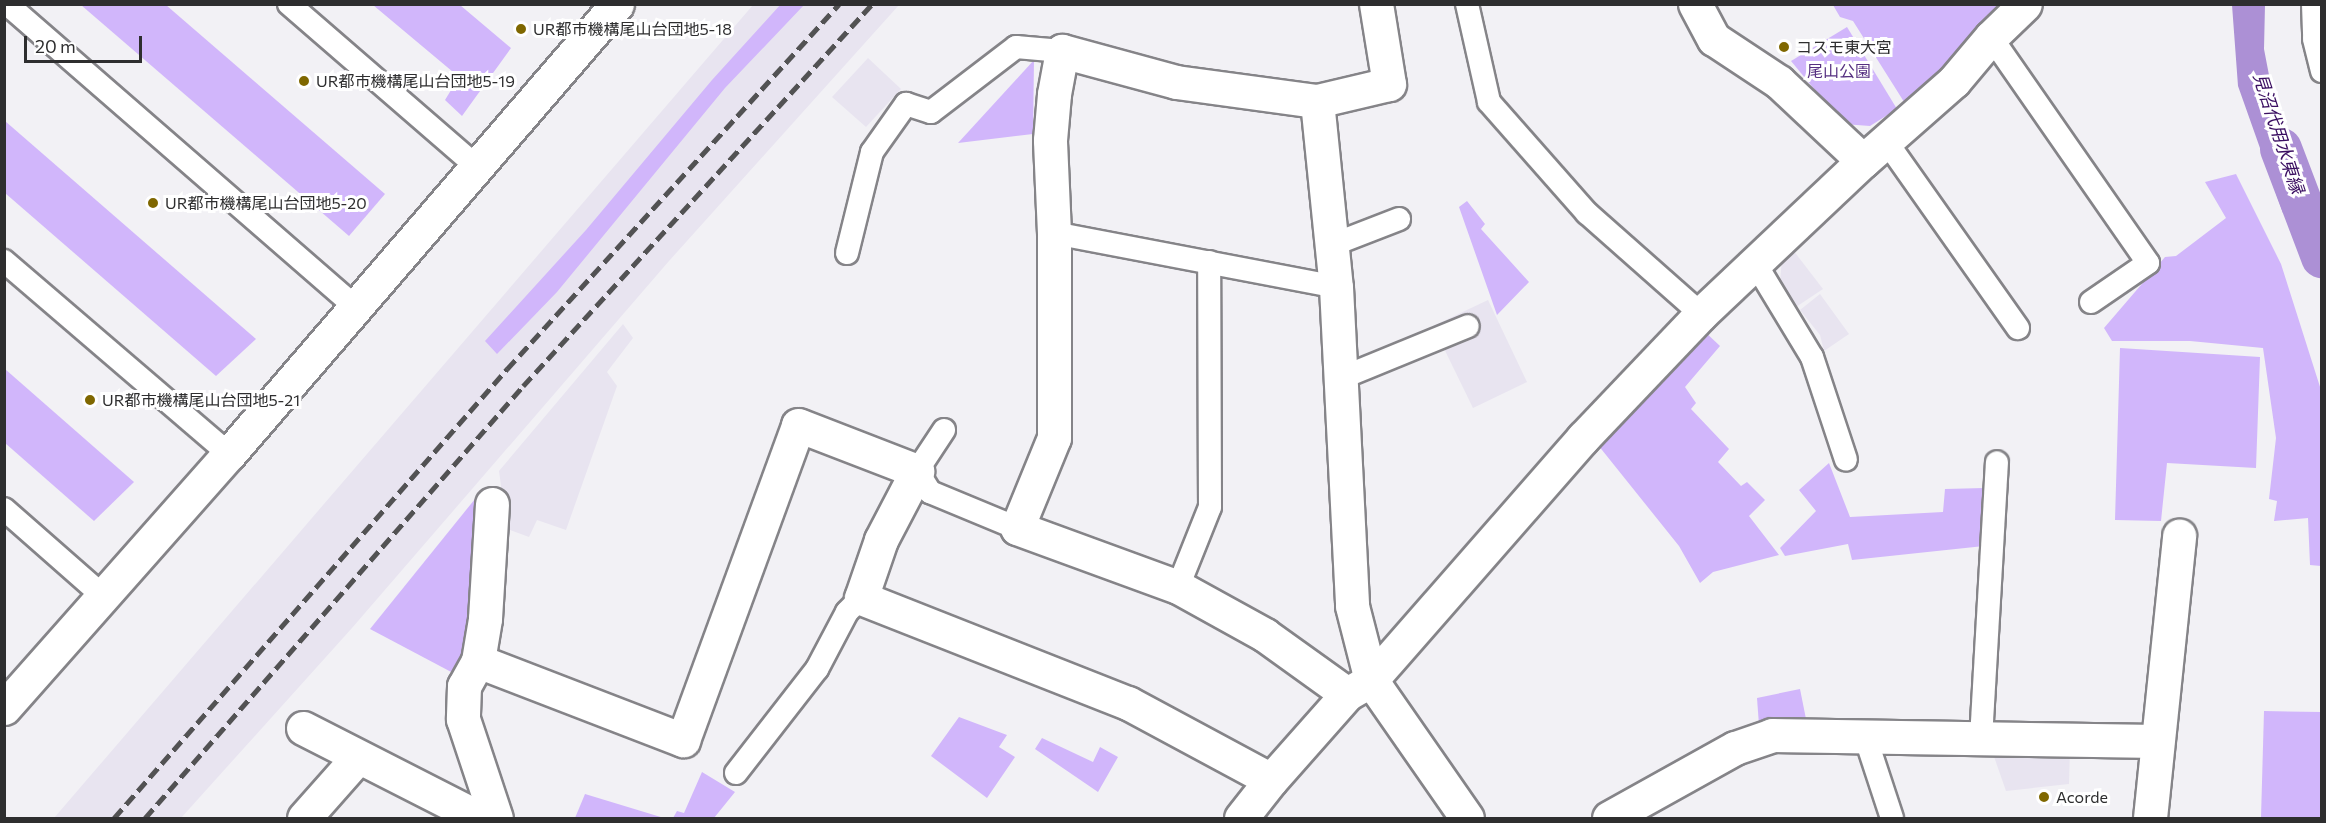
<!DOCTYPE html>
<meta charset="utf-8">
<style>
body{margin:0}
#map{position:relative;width:2326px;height:823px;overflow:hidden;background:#f2f1f5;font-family:Commissioner,"Noto Sans JP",sans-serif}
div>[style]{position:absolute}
.built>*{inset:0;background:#e8e4f0}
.green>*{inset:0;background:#d1b6fb}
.water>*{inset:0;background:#ac90d5}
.canal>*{height:42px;margin:-21px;padding:0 21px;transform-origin:21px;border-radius:21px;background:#ac90d5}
.roads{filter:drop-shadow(2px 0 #858488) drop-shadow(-2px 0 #858488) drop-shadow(0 2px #858488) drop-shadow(0 -2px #858488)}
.lane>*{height:22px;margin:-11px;padding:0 11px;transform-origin:11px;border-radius:11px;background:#fff}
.street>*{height:33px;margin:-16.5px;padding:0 16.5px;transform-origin:16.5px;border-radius:16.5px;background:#fff}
.secondary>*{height:33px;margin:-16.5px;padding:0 16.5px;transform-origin:16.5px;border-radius:16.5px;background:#fff}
.rail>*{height:4.5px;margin-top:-2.25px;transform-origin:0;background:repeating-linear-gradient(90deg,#525253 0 12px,transparent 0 18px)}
.dots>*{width:16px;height:16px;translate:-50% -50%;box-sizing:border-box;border:3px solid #fff;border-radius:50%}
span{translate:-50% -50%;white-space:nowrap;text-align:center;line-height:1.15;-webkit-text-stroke:6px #fff;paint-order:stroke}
.poi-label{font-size:16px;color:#2e2e2f}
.left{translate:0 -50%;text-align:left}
.park-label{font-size:16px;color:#563081}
.water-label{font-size:18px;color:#3a0e61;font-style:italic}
.frame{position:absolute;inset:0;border:6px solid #2e2e2f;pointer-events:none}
.scale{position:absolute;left:24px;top:36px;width:118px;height:27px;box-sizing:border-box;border:3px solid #2e2e2f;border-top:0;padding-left:8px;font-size:18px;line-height:21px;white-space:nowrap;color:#2e2e2f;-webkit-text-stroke:4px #fff;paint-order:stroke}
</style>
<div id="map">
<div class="built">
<i style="clip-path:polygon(753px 5px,899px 5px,669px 261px,352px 628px,181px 818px,54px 818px)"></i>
<i style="clip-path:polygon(868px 58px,901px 89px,866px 127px,832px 97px)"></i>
<i style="clip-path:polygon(1793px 250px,1823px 289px,1796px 307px,1780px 282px,1782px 259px)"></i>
<i style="clip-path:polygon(1820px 294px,1849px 334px,1824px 351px,1820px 335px,1800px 310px)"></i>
<i style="clip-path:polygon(1488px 300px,1527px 382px,1473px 408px,1433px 326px)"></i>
<i style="clip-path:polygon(623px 324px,633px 338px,607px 372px,617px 386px,566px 530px,537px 520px,529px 537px,507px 529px,499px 471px)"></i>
<i style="clip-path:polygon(1991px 748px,2070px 748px,2069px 784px,2006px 791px)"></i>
</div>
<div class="green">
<i style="clip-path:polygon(781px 4px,804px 5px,725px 88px,557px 292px,497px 354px,485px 341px,586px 230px,712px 80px)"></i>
<i style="clip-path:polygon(81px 5px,166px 5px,385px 194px,349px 236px)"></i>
<i style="clip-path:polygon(373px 5px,460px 5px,511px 48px,462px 116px,445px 100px,459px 77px)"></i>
<i style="clip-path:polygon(1833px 5px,2004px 5px,1906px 105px,1853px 21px,1840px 17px)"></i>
<i style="clip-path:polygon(1847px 27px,1897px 109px,1870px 126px,1843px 124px,1791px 61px)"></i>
<i style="clip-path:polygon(1034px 60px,1033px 134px,958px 143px)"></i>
<i style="clip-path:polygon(4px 121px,5px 121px,256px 339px,216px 376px,5px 193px)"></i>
<i style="clip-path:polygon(2236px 174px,2281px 264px,2321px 390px,2321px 566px,2310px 565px,2308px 518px,2274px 521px,2277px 501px,2269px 499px,2276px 438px,2263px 348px,2190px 341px,2112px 341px,2104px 328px,2165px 257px,2176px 256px,2226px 218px,2205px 182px)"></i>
<i style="clip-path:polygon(1467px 201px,1485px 224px,1481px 229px,1529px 282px,1497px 315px,1459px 207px)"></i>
<i style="clip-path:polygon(1703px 330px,1720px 346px,1685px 387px,1696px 403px,1691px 409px,1729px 449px,1718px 462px,1741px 486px,1747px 482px,1765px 500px,1749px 516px,1779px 555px,1713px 572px,1700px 583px,1679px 546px,1594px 440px)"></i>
<i style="clip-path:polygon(2120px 348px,2260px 357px,2256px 468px,2167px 463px,2161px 521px,2115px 520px)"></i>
<i style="clip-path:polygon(5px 369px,134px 482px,94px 521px,5px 443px)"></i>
<i style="clip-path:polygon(1829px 463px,1850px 517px,1943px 512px,1945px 489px,1984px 488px,1984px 546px,1852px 560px,1848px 544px,1785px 556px,1780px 548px,1816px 511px,1799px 490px)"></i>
<i style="clip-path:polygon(479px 494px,479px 559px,463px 661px,455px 674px,370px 629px)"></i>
<i style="clip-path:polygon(1800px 689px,1807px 724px,1759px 725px,1757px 698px)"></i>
<i style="clip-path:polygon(2264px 711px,2321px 712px,2321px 818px,2261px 818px)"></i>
<i style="clip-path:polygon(959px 717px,1007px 735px,999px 747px,1015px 757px,987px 798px,931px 756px)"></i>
<i style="clip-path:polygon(1042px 738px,1093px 762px,1100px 747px,1118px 757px,1098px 792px,1035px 749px)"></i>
<i style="clip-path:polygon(702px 772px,735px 792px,714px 818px,673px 818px,677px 811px,684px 813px)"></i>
<i style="clip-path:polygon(585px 794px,664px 818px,575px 818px)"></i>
</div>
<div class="water">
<i style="clip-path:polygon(2232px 5px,2265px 5px,2264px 49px,2273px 96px,2287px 137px,2313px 194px,2283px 213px,2238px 86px)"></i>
</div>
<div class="canal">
<i style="left:2281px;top:149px;width:116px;rotate:69.2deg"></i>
</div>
<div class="roads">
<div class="lane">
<i style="left:7px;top:4px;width:461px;rotate:41deg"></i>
<i style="left:289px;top:4px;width:249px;rotate:40.9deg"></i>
<i style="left:1467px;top:4px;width:100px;rotate:77.3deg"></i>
<i style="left:1489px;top:102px;width:148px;rotate:48.6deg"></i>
<i style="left:1587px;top:213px;width:152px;rotate:41.5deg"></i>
<i style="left:2313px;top:4px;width:35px;rotate:88deg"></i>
<i style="left:2314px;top:39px;width:33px;rotate:76deg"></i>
<i style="left:1991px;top:37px;width:275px;rotate:55.2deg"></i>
<i style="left:2148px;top:263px;width:69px;rotate:145.6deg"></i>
<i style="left:1886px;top:141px;width:229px;rotate:54.8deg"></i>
<i style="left:1054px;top:233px;width:287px;rotate:10.8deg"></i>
<i style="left:1332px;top:245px;width:72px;rotate:-21.2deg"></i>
<i style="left:847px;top:253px;width:104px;rotate:-76.1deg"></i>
<i style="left:872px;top:152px;width:59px;rotate:-54.7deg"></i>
<i style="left:906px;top:104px;width:26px;rotate:18deg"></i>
<i style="left:931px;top:112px;width:107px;rotate:-37.4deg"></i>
<i style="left:1016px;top:47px;width:46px;rotate:5deg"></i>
<i style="left:4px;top:261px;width:296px;rotate:40.6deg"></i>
<i style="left:1755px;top:263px;width:110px;rotate:58.8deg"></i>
<i style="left:1812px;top:357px;width:108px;rotate:71.7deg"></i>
<i style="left:1339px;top:379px;width:139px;rotate:-22.3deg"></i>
<i style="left:944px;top:430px;width:49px;rotate:123.4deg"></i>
<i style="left:917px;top:471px;width:25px;rotate:58deg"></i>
<i style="left:930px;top:492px;width:94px;rotate:22.5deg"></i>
<i style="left:4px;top:509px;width:132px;rotate:41.3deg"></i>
<i style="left:1178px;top:587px;width:86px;rotate:-68.2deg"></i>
<i style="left:1210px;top:507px;width:245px;rotate:-90.2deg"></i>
<i style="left:1866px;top:739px;width:83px;rotate:71.8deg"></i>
<i style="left:1981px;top:739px;width:277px;rotate:-86.7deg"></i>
<i style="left:736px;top:773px;width:132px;rotate:-52.1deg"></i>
<i style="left:817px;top:669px;width:64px;rotate:-62.2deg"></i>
<i style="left:847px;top:612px;width:20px;rotate:-45deg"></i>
</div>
<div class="street">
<i style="left:1695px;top:4px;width:40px;rotate:62deg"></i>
<i style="left:1714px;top:39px;width:78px;rotate:33.5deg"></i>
<i style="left:1779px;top:82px;width:115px;rotate:43.2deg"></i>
<i style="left:1317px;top:101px;width:187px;rotate:84.2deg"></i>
<i style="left:1336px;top:287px;width:319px;rotate:87.1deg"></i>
<i style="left:1352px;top:606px;width:76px;rotate:75.6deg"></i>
<i style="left:1371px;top:680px;width:168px;rotate:55.2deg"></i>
<i style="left:492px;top:504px;width:115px;rotate:93.5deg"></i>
<i style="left:485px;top:619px;width:43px;rotate:99.5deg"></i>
<i style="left:478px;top:661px;width:29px;rotate:119deg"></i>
<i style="left:464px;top:686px;width:33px;rotate:92deg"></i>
<i style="left:463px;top:719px;width:104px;rotate:71.6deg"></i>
<i style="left:478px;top:661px;width:220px;rotate:21.1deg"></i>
<i style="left:683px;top:740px;width:335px;rotate:-69.9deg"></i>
<i style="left:798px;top:425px;width:128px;rotate:21.1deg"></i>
<i style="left:917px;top:471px;width:78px;rotate:117.6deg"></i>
<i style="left:881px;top:540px;width:61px;rotate:109deg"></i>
<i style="left:861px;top:598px;width:287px;rotate:21.5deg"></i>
<i style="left:1128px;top:703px;width:162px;rotate:28.3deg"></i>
<i style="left:1347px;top:694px;width:101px;rotate:-144.3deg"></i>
<i style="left:1265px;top:635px;width:99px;rotate:-151.1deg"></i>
<i style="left:1178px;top:587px;width:171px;rotate:-159.9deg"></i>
<i style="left:1017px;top:528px;width:97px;rotate:-67.7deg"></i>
<i style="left:1054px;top:438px;width:205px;rotate:-90deg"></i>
<i style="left:1054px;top:233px;width:93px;rotate:-92.5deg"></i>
<i style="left:1050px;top:140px;width:46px;rotate:-85deg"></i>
<i style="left:1054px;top:94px;width:44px;rotate:-79.5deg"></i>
<i style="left:1062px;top:51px;width:118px;rotate:15.2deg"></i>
<i style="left:1176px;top:82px;width:142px;rotate:7.7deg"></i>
<i style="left:1317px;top:101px;width:74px;rotate:-13.3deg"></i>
<i style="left:1389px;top:84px;width:81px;rotate:-99.2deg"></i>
<i style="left:303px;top:728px;width:199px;rotate:27deg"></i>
<i style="left:304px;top:818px;width:81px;rotate:-48.5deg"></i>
<i style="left:1241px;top:818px;width:48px;rotate:-51.7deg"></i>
<i style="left:1271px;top:780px;width:115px;rotate:-48.5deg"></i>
<i style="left:1347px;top:694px;width:28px;rotate:-30deg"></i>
<i style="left:1371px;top:680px;width:322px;rotate:-48.8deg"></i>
<i style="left:1583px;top:438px;width:171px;rotate:-46.4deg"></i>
<i style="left:1701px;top:314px;width:223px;rotate:-43.4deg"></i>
<i style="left:1863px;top:161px;width:121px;rotate:-41.3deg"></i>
<i style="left:1954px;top:81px;width:57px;rotate:-49.9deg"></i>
<i style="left:1991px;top:37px;width:47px;rotate:-44.1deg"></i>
<i style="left:1609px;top:818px;width:144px;rotate:-29.1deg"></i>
<i style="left:1735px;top:748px;width:39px;rotate:-19deg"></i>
<i style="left:1772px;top:735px;width:385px;rotate:0.9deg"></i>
<i style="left:2150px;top:818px;width:284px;rotate:-84.1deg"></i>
</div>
<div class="secondary">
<i style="left:4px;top:708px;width:339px;rotate:-48.5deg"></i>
<i style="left:229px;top:454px;width:594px;rotate:-49.23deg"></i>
</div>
</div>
<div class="rail">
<i style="left:114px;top:818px;width:597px;rotate:-48.81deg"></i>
<i style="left:507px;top:369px;width:493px;rotate:-47.7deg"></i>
<i style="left:145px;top:818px;width:574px;rotate:-48.81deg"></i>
<i style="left:523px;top:386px;width:517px;rotate:-47.58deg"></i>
</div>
<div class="dots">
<i style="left:521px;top:29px;background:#7f6700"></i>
<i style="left:1784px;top:47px;background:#7f6700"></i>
<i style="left:304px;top:81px;background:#7f6700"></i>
<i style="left:153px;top:203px;background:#7f6700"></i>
<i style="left:90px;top:400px;background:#7f6700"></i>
<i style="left:2044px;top:797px;background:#7f6700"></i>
</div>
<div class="poi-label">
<span class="left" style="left:533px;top:29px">UR都市機構尾山台団地5-18</span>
<span class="left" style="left:1796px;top:47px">コスモ東大宮</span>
<span class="left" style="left:316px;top:81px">UR都市機構尾山台団地5-19</span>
<span class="left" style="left:165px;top:203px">UR都市機構尾山台団地5-20</span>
<span class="left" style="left:102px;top:400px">UR都市機構尾山台団地5-21</span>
<span class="left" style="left:2056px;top:797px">Acorde</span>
</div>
<div class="park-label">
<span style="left:1839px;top:71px">尾山公園</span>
</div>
<div class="water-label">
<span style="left:2279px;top:133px;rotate:72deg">見沼代用水東縁</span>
</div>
<div class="frame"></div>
<div class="scale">20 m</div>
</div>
